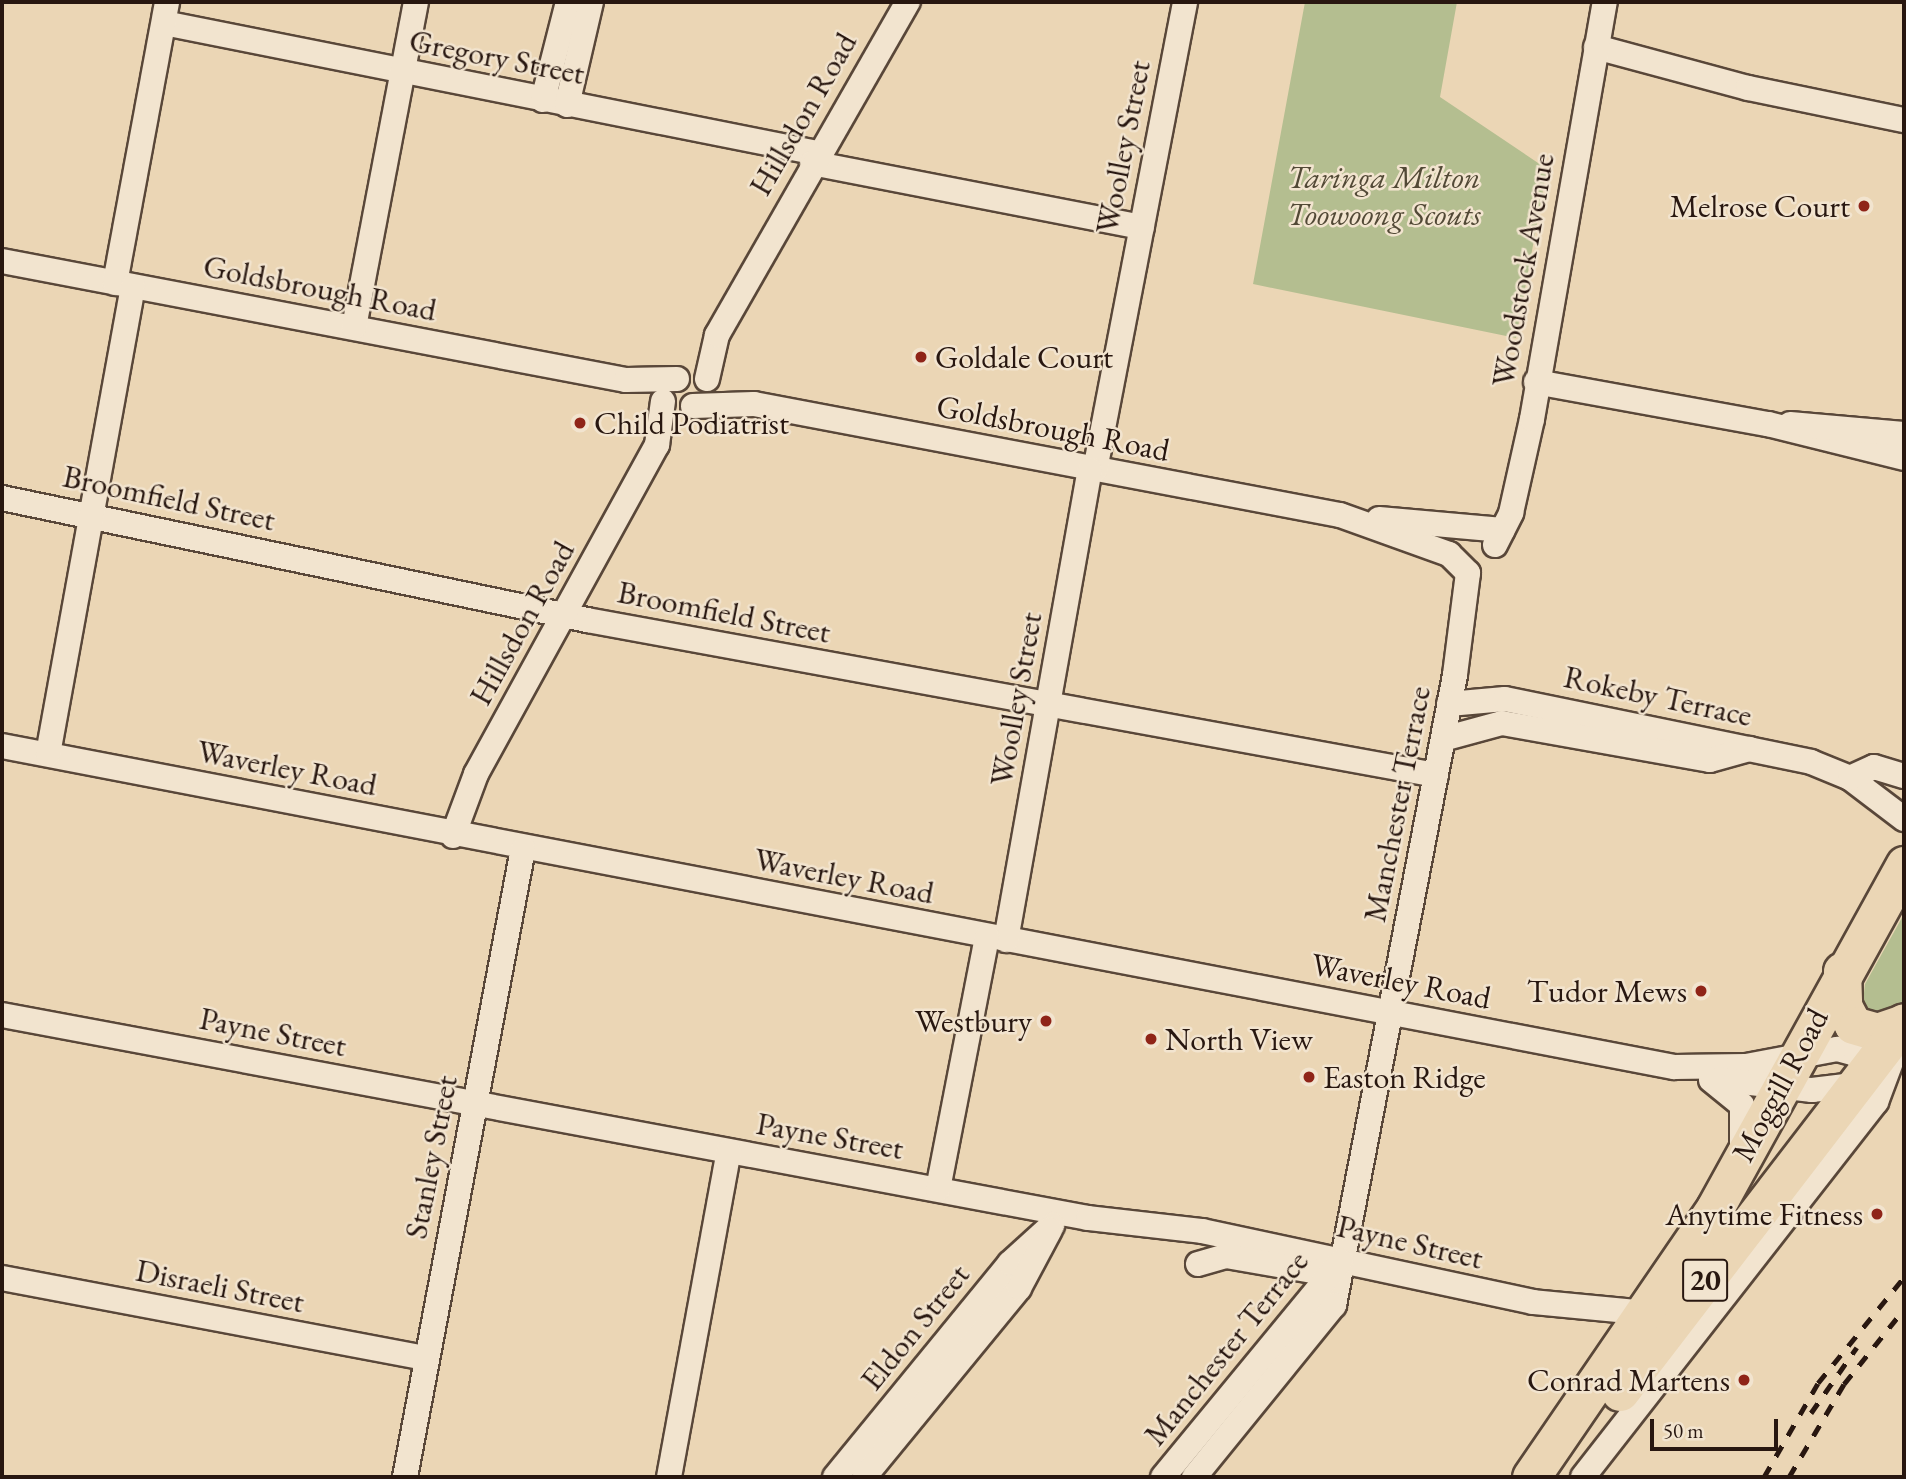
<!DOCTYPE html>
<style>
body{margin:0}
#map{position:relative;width:1906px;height:1479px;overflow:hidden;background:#ebd6b5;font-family:"EB Garamond",serif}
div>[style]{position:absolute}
.green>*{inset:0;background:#b4be90}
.roads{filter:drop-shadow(2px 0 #594739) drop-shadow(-2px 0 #594739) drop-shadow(0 2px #594739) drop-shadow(0 -2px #594739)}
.minor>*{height:24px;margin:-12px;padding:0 12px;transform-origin:12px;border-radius:12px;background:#f2e4cf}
.highway>*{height:37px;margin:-18.5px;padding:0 18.5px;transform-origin:18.5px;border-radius:18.5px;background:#ebd6b5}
.rail>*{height:5px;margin-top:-2.5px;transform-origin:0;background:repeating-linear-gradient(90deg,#281710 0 12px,transparent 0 24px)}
.dots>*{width:19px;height:19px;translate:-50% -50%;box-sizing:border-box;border:4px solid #f2e4cf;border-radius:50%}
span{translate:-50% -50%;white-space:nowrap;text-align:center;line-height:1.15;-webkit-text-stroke:5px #f2e4cf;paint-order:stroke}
.shield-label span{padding:2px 5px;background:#f2e4cf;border:2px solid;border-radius:5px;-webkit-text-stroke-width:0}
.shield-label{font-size:30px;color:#281710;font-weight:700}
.street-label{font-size:32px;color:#281710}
.park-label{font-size:32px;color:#524936;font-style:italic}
.poi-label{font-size:32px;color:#281710}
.right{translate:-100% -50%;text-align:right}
.left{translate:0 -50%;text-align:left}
.frame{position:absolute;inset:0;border:4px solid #281710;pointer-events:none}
.scale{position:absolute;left:1650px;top:1419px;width:128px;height:32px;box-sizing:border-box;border:4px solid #281710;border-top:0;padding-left:9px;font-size:21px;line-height:24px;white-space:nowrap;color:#281710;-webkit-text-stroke:5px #f2e4cf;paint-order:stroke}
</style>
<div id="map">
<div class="green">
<i style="clip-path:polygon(1305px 2px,1457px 2px,1440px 97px,1547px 169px,1516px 338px,1253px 284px)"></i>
<i style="clip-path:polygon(1904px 914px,1904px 1000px,1892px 1013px,1861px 1020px,1865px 984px)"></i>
</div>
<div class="roads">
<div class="minor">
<i style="left:164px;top:23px;width:666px;rotate:11.26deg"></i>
<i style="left:1596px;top:47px;width:157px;rotate:15.1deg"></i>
<i style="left:1748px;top:88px;width:159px;rotate:11.6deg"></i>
<i style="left:543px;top:100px;width:101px;rotate:-75.7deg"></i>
<i style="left:567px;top:105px;width:106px;rotate:-76.9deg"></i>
<i style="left:812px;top:163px;width:336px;rotate:11deg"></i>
<i style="left:2px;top:261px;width:635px;rotate:10.8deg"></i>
<i style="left:626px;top:380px;width:51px;rotate:-1.1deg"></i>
<i style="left:115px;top:283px;width:286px;rotate:-79.5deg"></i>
<i style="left:354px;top:327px;width:331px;rotate:-79.2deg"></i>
<i style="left:707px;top:379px;width:45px;rotate:-77.2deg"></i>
<i style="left:717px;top:335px;width:384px;rotate:-60.2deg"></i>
<i style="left:1536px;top:382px;width:236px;rotate:10.3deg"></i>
<i style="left:1768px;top:424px;width:140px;rotate:14deg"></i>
<i style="left:693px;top:406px;width:61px;rotate:-1.9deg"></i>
<i style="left:754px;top:404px;width:596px;rotate:10.73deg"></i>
<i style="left:1340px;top:515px;width:116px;rotate:19.7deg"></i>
<i style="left:1449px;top:554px;width:27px;rotate:45deg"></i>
<i style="left:1468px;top:573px;width:103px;rotate:97.3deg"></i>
<i style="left:1455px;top:675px;width:642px;rotate:100.87deg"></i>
<i style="left:1334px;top:1305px;width:222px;rotate:129.1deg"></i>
<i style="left:1790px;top:424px;width:114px;rotate:5deg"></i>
<i style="left:1095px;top:470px;width:477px;rotate:-79.1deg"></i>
<i style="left:2px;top:498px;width:598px;rotate:11.78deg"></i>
<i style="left:587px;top:620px;width:863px;rotate:10.35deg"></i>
<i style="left:1379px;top:519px;width:124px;rotate:5.1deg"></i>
<i style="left:1495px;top:545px;width:36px;rotate:-63deg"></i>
<i style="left:1511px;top:513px;width:96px;rotate:-77.4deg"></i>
<i style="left:1532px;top:419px;width:423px;rotate:-80.1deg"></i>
<i style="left:1449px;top:704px;width:56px;rotate:-5.1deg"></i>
<i style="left:1505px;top:699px;width:312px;rotate:11.6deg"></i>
<i style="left:1811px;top:762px;width:42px;rotate:22.3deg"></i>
<i style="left:1850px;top:778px;width:68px;rotate:37.2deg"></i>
<i style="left:1443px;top:739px;width:61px;rotate:-15.2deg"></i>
<i style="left:1502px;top:723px;width:211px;rotate:10.1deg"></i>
<i style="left:1710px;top:760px;width:41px;rotate:-15.8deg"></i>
<i style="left:2px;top:746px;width:1703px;rotate:10.87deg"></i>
<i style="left:1674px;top:1067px;width:72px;rotate:-0.8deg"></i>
<i style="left:1746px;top:1066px;width:93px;rotate:-10.6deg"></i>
<i style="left:1837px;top:1049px;width:20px;rotate:15deg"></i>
<i style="left:1856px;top:1054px;width:19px;rotate:58deg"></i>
<i style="left:48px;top:754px;width:475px;rotate:-79.7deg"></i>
<i style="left:1850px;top:778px;width:26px;rotate:-25deg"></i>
<i style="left:1874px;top:767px;width:31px;rotate:17deg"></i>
<i style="left:453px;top:836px;width:66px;rotate:-69.6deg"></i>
<i style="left:476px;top:774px;width:376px;rotate:-61.2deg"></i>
<i style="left:657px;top:445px;width:44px;rotate:-82.2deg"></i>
<i style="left:1006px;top:940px;width:478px;rotate:-79.9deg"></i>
<i style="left:2px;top:1015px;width:1105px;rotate:10.59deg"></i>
<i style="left:1088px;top:1218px;width:115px;rotate:6.5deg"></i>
<i style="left:1202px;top:1231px;width:339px;rotate:12.1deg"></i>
<i style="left:1533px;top:1302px;width:115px;rotate:5.5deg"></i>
<i style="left:1715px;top:1079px;width:98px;rotate:6.5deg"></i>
<i style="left:1812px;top:1090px;width:42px;rotate:-6.8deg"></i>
<i style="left:1711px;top:1080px;width:40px;rotate:39deg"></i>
<i style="left:1742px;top:1105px;width:42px;rotate:90deg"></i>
<i style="left:938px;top:1189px;width:257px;rotate:-79deg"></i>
<i style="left:1198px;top:1264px;width:29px;rotate:-16deg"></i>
<i style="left:1226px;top:1256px;width:105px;rotate:9.9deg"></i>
<i style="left:2px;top:1278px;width:432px;rotate:10.7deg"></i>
<i style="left:405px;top:1477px;width:639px;rotate:-79.36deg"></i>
<i style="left:669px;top:1477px;width:331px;rotate:-79.6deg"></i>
<i style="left:835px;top:1477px;width:276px;rotate:-50.7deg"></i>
<i style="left:1010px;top:1263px;width:57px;rotate:-42.1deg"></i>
<i style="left:864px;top:1477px;width:244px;rotate:-50.6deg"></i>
<i style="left:1019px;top:1288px;width:66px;rotate:-61.9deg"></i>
<i style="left:1163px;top:1477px;width:280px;rotate:-50.5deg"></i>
<i style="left:1583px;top:1477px;width:476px;rotate:-52deg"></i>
<i style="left:1876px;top:1102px;width:68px;rotate:-69.4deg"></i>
</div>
<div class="highway">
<i style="left:1842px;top:971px;width:35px;rotate:88deg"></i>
<i style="left:1843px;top:1006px;width:21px;rotate:62deg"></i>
<i style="left:1853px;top:1025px;width:25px;rotate:16deg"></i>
<i style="left:1877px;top:1032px;width:28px;rotate:-19deg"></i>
<i style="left:1620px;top:1392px;width:466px;rotate:-52.5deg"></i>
<i style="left:1531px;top:1477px;width:326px;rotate:-55.6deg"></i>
<i style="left:1715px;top:1208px;width:392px;rotate:-61.1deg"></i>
</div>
</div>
<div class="rail">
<i style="left:1811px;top:1413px;width:80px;rotate:-55.1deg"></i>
<i style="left:1764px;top:1477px;width:108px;rotate:-60.1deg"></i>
<i style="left:1818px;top:1383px;width:136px;rotate:-50.9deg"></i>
<i style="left:1789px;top:1477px;width:108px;rotate:-59.4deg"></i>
<i style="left:1844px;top:1384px;width:96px;rotate:-51.3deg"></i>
</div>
<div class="dots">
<i style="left:1864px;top:206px;background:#8f2418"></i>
<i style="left:921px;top:357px;background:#8f2418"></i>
<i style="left:580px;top:423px;background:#8f2418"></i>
<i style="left:1701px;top:991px;background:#8f2418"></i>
<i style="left:1046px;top:1021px;background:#8f2418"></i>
<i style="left:1151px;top:1039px;background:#8f2418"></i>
<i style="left:1309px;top:1077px;background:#8f2418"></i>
<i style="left:1877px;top:1214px;background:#8f2418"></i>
<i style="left:1744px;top:1380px;background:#8f2418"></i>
</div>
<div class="shield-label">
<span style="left:1705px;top:1280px">20</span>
</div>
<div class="street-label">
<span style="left:497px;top:57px;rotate:11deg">Gregory Street</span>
<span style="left:803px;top:114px;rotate:-60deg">Hillsdon Road</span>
<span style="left:1123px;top:147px;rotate:-79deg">Woolley Street</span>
<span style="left:1523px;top:270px;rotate:-80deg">Woodstock Avenue</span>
<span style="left:320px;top:288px;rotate:11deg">Goldsbrough Road</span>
<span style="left:1053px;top:428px;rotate:11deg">Goldsbrough Road</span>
<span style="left:169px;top:498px;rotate:12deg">Broomfield Street</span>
<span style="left:724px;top:612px;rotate:11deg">Broomfield Street</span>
<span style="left:522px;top:623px;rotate:-61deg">Hillsdon Road</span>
<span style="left:1658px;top:696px;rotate:12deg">Rokeby Terrace</span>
<span style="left:1016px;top:699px;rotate:-80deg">Woolley Street</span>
<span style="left:287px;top:768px;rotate:11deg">Waverley Road</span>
<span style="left:1397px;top:804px;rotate:-79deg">Manchester Terrace</span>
<span style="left:844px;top:876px;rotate:11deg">Waverley Road</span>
<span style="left:1401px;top:981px;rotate:11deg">Waverley Road</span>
<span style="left:273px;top:1032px;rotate:11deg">Payne Street</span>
<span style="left:1780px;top:1085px;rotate:-62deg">Moggill Road</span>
<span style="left:830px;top:1136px;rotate:10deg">Payne Street</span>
<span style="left:431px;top:1157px;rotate:-79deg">Stanley Street</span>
<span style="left:1410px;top:1242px;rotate:13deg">Payne Street</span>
<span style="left:220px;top:1286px;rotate:11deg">Disraeli Street</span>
<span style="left:915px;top:1327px;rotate:-51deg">Eldon Street</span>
<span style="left:1226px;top:1348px;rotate:-51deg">Manchester Terrace</span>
</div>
<div class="park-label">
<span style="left:1384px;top:196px">Taringa Milton<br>Toowoong Scouts</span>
</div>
<div class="poi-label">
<span class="right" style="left:1850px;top:206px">Melrose Court</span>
<span class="left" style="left:935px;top:357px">Goldale Court</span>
<span class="left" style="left:594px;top:423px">Child Podiatrist</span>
<span class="right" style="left:1687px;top:991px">Tudor Mews</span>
<span class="right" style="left:1032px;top:1021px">Westbury</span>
<span class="left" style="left:1165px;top:1039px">North View</span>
<span class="left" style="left:1323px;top:1077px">Easton Ridge</span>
<span class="right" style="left:1863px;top:1214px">Anytime Fitness</span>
<span class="right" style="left:1730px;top:1380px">Conrad Martens</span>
</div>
<div class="frame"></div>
<div class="scale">50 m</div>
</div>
